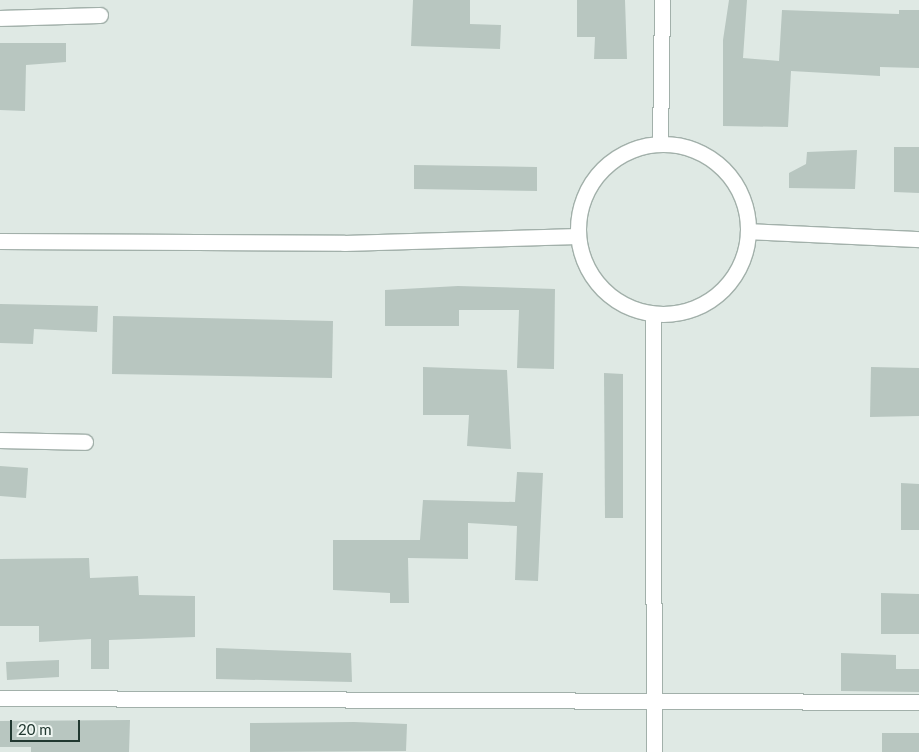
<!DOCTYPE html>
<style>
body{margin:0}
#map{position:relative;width:919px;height:752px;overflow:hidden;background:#dfe9e4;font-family:Lato,sans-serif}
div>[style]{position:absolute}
.building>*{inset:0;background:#b8c6c0}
.roads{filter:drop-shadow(1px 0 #a2b0aa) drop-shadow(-1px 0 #a2b0aa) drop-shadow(0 1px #a2b0aa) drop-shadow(0 -1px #a2b0aa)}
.minor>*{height:15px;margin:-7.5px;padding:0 7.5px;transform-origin:7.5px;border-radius:7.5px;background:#fff}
.minor>.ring{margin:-7.5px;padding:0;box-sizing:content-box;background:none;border:15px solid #fff;border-radius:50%}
span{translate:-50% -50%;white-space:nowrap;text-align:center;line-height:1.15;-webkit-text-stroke:4px #eff6f2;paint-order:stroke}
.scale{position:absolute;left:10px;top:720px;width:70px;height:22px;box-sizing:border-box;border:2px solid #213830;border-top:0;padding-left:6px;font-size:15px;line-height:18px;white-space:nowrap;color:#213830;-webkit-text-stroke:4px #eff6f2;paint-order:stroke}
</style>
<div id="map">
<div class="building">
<i style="clip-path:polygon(413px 0,470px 0,470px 24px,501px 25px,500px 49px,411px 46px)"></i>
<i style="clip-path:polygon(577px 0,625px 0,627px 59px,594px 59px,595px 37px,577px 37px)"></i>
<i style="clip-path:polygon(729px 0,747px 0,743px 58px,779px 61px,782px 10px,899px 14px,899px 10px,919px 10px,919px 68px,880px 67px,880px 76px,791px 71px,788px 127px,723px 126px,723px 40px)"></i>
<i style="clip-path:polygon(0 43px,66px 43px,66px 62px,26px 65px,25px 111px,0 110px)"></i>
<i style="clip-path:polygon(894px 147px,919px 147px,919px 193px,894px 192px)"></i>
<i style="clip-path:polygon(857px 150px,855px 189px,789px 188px,789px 173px,806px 164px,807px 152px)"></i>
<i style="clip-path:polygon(414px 165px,537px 167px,537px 191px,414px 189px)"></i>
<i style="clip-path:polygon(458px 286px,555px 289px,554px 369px,517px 368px,519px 310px,459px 310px,459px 326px,385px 326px,385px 290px)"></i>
<i style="clip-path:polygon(0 304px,98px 306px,97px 332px,34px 329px,33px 344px,0 343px)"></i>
<i style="clip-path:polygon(113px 316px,333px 321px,332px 378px,112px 374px)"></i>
<i style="clip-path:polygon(423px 367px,507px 370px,511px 449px,467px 446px,469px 415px,423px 415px)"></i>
<i style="clip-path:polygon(871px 367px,919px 368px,919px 416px,870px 417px)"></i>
<i style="clip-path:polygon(604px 373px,623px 374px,623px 518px,605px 518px)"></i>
<i style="clip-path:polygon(0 466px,28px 468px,26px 498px,0 496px)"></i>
<i style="clip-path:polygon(517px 472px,543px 473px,538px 581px,515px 580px,517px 526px,468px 523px,468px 559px,408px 558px,409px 603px,390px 603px,390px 593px,333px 590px,333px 540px,420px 540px,423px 500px,515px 502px)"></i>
<i style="clip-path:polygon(901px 483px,919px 484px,919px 530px,901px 530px)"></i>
<i style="clip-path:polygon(89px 558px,90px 578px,138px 576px,139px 595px,195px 596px,195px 637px,109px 640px,109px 669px,91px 669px,91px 639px,39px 642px,39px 626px,0 626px,0 559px)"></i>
<i style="clip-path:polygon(881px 593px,919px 594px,919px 634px,881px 634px)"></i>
<i style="clip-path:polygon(216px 648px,351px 653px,352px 682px,216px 679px)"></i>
<i style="clip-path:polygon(841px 653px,896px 655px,896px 669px,919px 669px,919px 692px,841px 691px)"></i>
<i style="clip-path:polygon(59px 660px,59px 677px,7px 680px,6px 662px)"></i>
<i style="clip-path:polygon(130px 720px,129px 752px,31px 752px,31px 747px,0 747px,0 721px)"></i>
<i style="clip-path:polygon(354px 722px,407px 724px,406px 751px,250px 752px,250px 723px)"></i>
<i style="clip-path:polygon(882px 733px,919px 733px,919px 752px,882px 752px)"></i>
</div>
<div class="roads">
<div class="minor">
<i style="left:0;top:18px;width:100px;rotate:-1.7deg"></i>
<i style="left:660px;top:144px;width:144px;rotate:-89.2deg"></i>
<i class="ring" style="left:578px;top:144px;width:155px;height:155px"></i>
<i style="left:748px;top:231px;width:171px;rotate:2.7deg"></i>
<i style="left:0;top:241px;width:344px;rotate:0.3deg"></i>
<i style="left:344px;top:243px;width:234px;rotate:-1.7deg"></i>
<i style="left:653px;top:314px;width:438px;rotate:89.9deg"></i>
<i style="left:0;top:440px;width:85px;rotate:1.3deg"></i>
<i style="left:0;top:698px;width:919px;rotate:0.25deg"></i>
</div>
</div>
<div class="scale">20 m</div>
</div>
